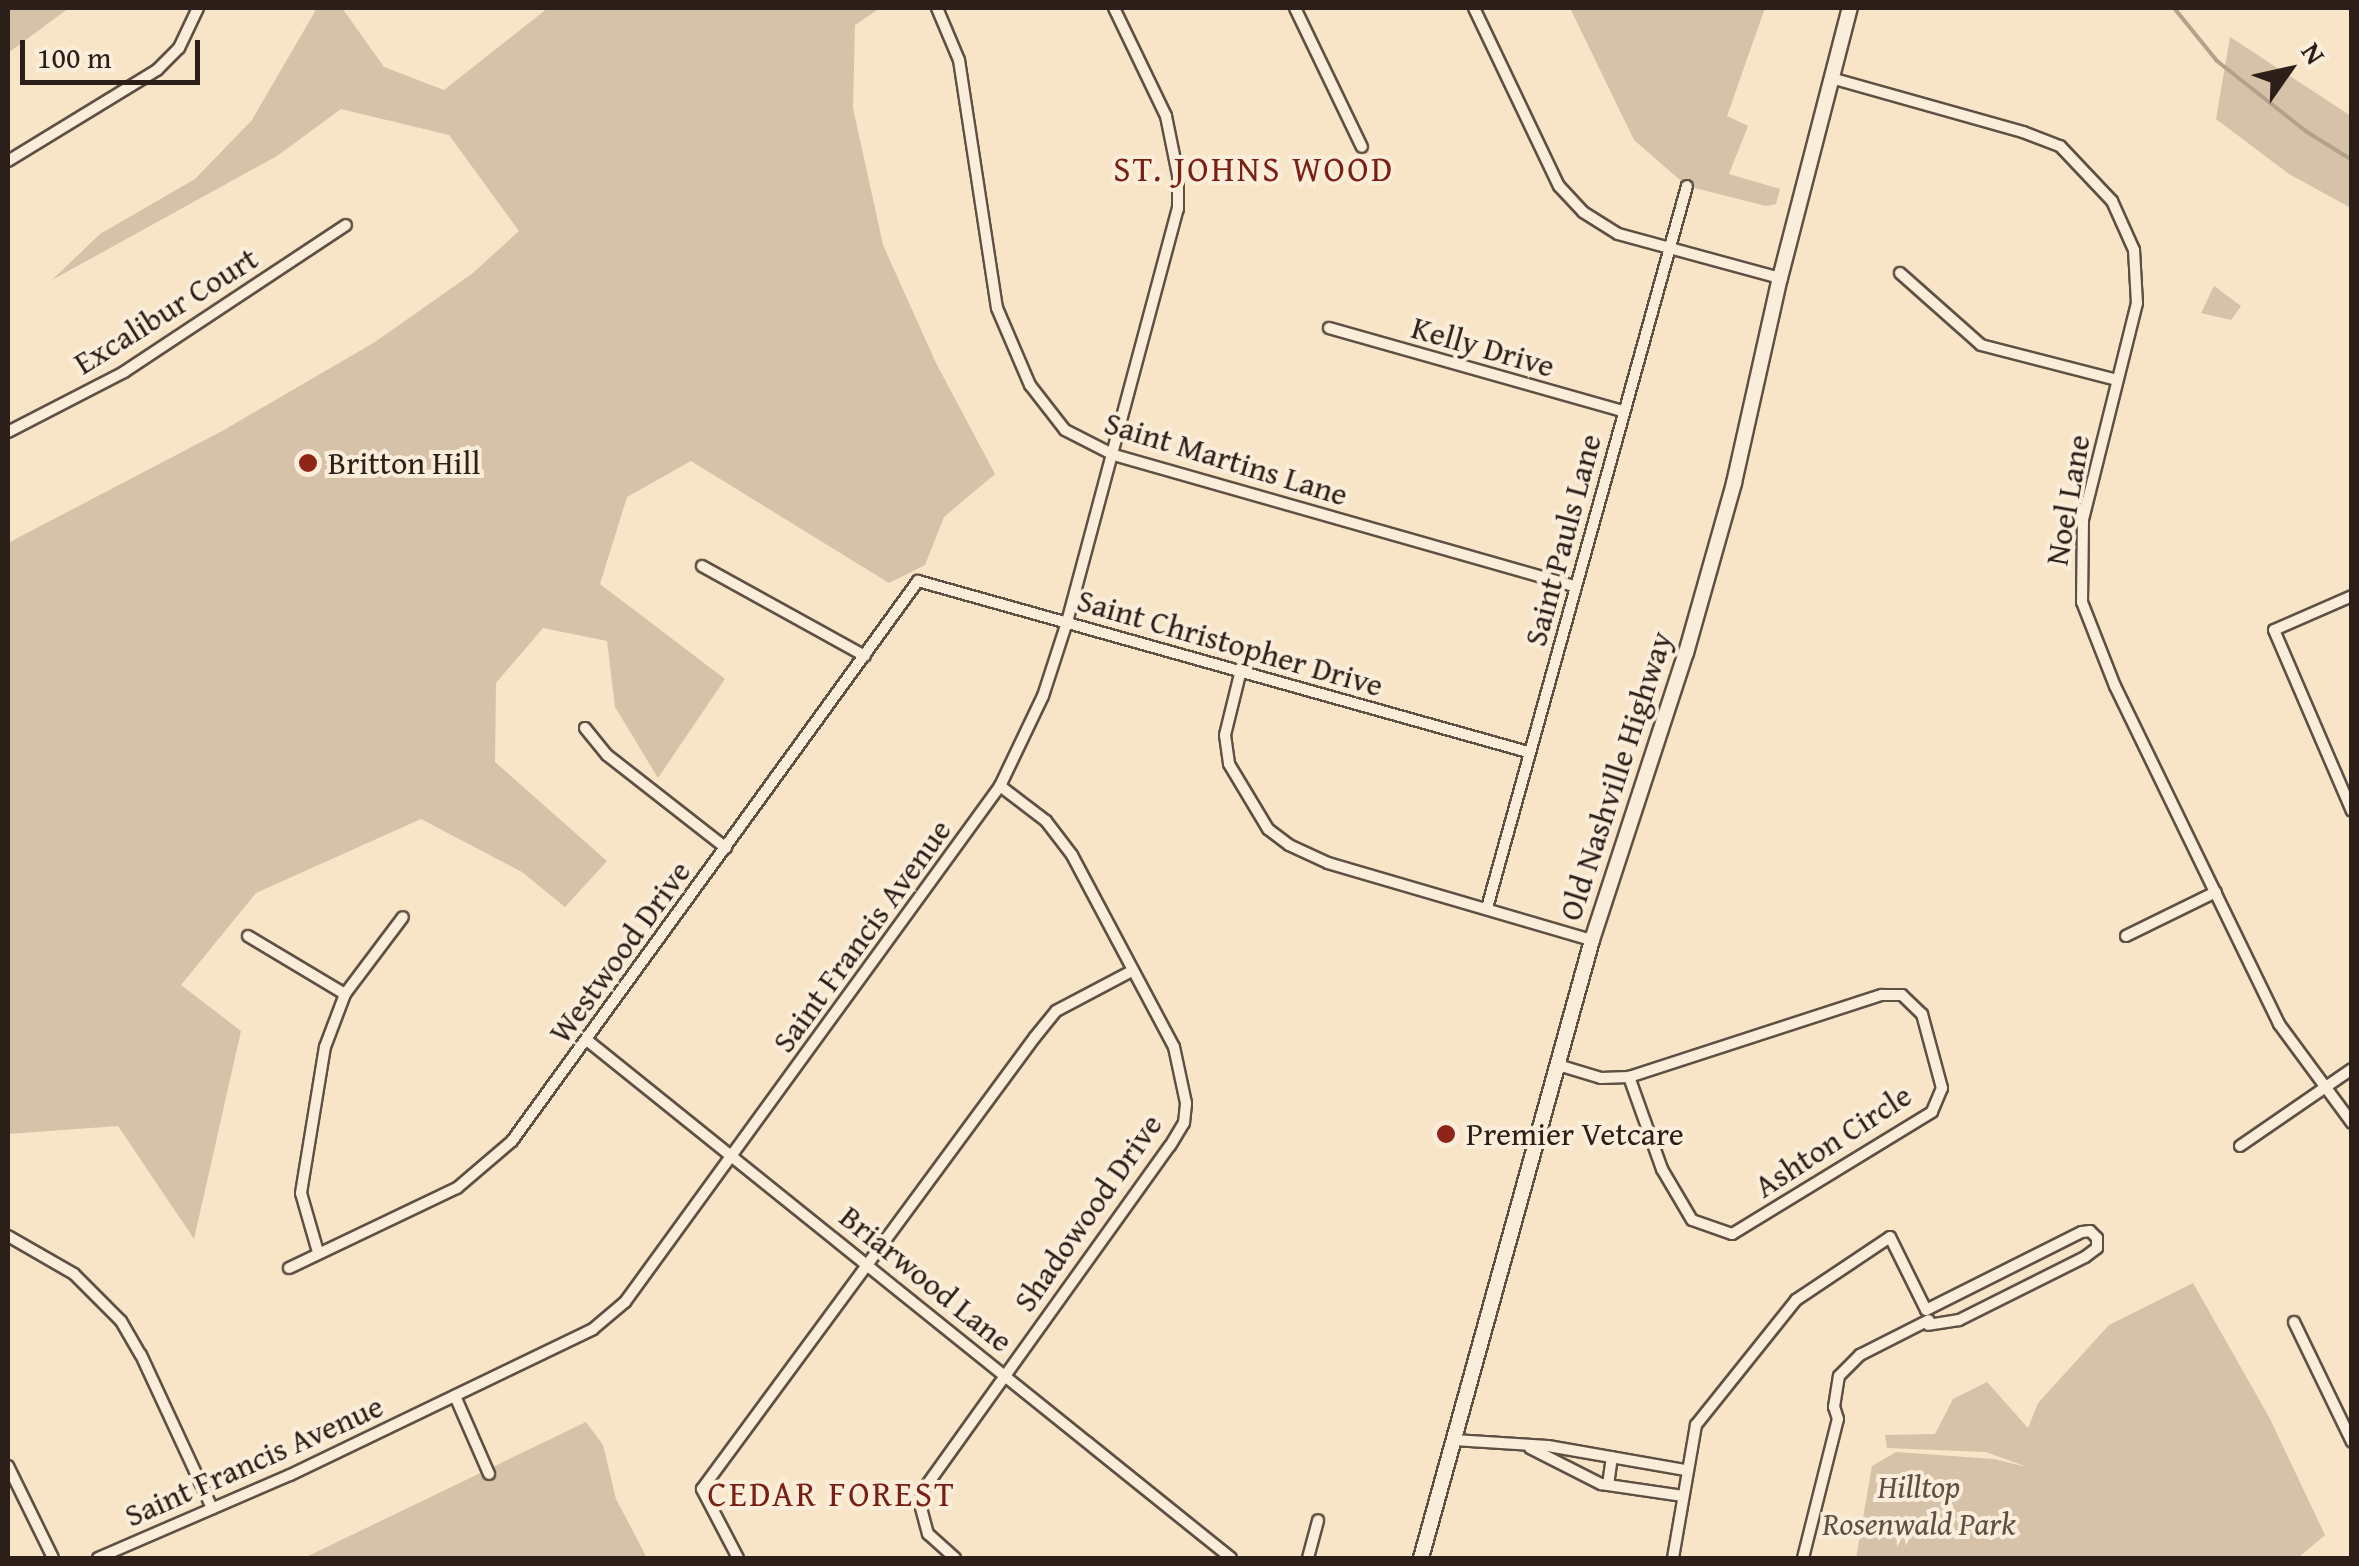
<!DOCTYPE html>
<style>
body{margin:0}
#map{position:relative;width:2359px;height:1566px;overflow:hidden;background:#f8e4c6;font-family:"Gentium Book Plus",serif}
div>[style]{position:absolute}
.green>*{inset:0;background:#d5c2a9}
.stream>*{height:4px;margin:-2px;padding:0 2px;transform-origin:2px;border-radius:2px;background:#b3a18b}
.roads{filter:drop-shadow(2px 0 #5f5044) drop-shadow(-2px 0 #5f5044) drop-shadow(0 2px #5f5044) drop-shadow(0 -2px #5f5044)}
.minor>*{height:10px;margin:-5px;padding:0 5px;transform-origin:5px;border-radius:5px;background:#faedda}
.secondary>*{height:14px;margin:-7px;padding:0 7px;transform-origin:7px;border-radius:7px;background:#faedda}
.dots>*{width:28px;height:28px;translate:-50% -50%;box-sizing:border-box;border:5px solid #faedda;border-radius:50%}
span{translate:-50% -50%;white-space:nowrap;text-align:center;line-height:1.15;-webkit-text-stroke:8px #faedda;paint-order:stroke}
.street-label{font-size:32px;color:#2c1e19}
.poi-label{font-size:32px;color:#2c1e19}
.left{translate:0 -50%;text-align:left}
.park-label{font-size:32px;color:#5f4f44;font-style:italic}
.neighbourhood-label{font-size:35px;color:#7a1f14;letter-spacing:2.5px}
.frame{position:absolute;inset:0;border:10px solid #2c1e19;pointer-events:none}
.north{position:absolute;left:2239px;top:20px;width:100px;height:100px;-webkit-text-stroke:8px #faedda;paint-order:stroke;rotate:56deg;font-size:28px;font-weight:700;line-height:40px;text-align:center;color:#2c1e19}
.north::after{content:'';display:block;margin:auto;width:35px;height:45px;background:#2c1e19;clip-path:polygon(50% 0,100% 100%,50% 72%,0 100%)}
.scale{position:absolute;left:20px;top:40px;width:180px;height:45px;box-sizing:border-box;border:5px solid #2c1e19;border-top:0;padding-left:12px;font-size:30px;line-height:35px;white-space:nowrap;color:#2c1e19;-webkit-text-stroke:8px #faedda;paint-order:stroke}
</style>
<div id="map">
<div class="green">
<i style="clip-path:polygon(8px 8px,69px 8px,8px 53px)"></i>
<i style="clip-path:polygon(317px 8px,342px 8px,384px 67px,444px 90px,548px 8px,880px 8px,855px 25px,853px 108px,883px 245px,936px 363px,995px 474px,944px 517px,925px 565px,889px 583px,691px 461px,627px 497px,600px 584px,725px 679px,658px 778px,615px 707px,607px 641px,543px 628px,496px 683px,495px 762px,607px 861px,565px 907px,522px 872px,421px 819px,256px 893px,181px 985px,241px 1031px,194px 1239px,118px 1126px,8px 1134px,8px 543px,224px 430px,375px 342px,473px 273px,519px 231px,449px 135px,341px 109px,277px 156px,52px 280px,100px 234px,195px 179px,252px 120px)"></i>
<i style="clip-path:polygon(1570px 8px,1765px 8px,1727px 116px,1748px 126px,1729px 174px,1780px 189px,1776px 204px,1766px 206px,1687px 186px,1634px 140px)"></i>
<i style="clip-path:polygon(2230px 37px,2351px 116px,2351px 208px,2289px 174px,2216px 119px)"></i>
<i style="clip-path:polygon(2214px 286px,2241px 306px,2231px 320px,2201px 313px)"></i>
<i style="clip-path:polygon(2193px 1283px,2269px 1417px,2325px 1535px,2298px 1558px,1856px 1558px,1872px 1466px,1896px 1452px,1994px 1459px,2027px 1467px,1986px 1452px,1887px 1448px,1885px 1435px,1935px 1434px,1953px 1399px,1987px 1382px,2028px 1428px,2038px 1403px,2109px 1325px)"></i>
<i style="clip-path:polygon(586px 1422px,603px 1445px,616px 1499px,647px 1558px,304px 1558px)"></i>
</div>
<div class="stream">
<i style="left:2174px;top:8px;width:68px;rotate:50.9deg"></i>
<i style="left:2217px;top:61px;width:115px;rotate:38.3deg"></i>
<i style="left:2307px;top:132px;width:53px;rotate:31.9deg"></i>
</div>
<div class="roads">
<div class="minor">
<i style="left:937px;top:8px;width:56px;rotate:67.1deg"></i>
<i style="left:959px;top:60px;width:251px;rotate:81.3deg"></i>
<i style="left:997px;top:308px;width:84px;rotate:66.8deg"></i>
<i style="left:1030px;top:385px;width:57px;rotate:52.1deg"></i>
<i style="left:1065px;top:430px;width:55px;rotate:27deg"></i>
<i style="left:1114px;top:455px;width:480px;rotate:15.9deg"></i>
<i style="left:1295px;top:8px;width:154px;rotate:64.3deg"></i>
<i style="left:1474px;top:8px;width:197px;rotate:64.5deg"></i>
<i style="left:1559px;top:186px;width:35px;rotate:47deg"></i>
<i style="left:1583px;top:212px;width:41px;rotate:32.2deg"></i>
<i style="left:1618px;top:234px;width:168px;rotate:15.2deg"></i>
<i style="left:1831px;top:78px;width:199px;rotate:15.7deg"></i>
<i style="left:2023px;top:132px;width:40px;rotate:21deg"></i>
<i style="left:2060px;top:146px;width:76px;rotate:46.6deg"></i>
<i style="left:2112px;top:201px;width:54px;rotate:65.8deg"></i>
<i style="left:2134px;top:250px;width:53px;rotate:86.8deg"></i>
<i style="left:2137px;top:303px;width:224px;rotate:104deg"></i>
<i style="left:2083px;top:520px;width:82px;rotate:90.7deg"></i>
<i style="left:2082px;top:602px;width:90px;rotate:68.6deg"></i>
<i style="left:2115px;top:686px;width:376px;rotate:64.1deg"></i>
<i style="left:2279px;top:1024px;width:123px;rotate:53.6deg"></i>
<i style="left:8px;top:161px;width:175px;rotate:-31.4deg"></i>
<i style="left:157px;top:70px;width:31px;rotate:-45deg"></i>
<i style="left:179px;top:48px;width:44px;rotate:-64.6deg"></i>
<i style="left:1900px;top:273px;width:108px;rotate:41.6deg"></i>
<i style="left:1981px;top:345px;width:140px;rotate:14.4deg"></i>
<i style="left:1329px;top:328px;width:305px;rotate:15.8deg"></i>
<i style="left:8px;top:432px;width:131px;rotate:-27.3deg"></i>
<i style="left:124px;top:372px;width:266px;rotate:-33.5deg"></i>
<i style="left:702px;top:566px;width:186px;rotate:28.9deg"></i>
<i style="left:2352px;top:596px;width:85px;rotate:156.4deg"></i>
<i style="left:2274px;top:630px;width:197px;rotate:66.7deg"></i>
<i style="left:1240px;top:674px;width:63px;rotate:103.8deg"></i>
<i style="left:1225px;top:735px;width:29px;rotate:82deg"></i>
<i style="left:1229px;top:764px;width:76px;rotate:59deg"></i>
<i style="left:1268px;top:829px;width:26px;rotate:37deg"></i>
<i style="left:1289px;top:845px;width:43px;rotate:24.8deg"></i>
<i style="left:1328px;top:863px;width:275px;rotate:16.3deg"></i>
<i style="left:585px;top:728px;width:35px;rotate:51deg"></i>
<i style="left:607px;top:755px;width:151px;rotate:38deg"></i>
<i style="left:1487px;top:908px;width:749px;rotate:-74.52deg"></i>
<i style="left:248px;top:936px;width:113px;rotate:30.9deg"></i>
<i style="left:2126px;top:936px;width:100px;rotate:-26.1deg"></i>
<i style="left:588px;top:1041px;width:825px;rotate:38.8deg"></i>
<i style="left:1558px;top:1065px;width:45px;rotate:16.8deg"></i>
<i style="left:1601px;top:1078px;width:28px;rotate:-2deg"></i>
<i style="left:1629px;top:1077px;width:266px;rotate:-18deg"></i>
<i style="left:1882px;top:995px;width:20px"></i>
<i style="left:1902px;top:995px;width:28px;rotate:44deg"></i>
<i style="left:1922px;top:1014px;width:77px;rotate:74.9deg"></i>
<i style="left:1942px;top:1088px;width:26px;rotate:113deg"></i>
<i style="left:1932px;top:1112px;width:234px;rotate:148.6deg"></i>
<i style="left:1732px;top:1234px;width:42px;rotate:-160.7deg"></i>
<i style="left:1692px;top:1220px;width:59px;rotate:-120.5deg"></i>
<i style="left:1662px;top:1169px;width:98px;rotate:-109.7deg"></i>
<i style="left:2240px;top:1146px;width:136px;rotate:-34.5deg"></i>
<i style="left:8px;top:1236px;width:76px;rotate:29.9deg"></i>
<i style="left:74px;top:1274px;width:66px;rotate:45deg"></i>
<i style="left:121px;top:1321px;width:39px;rotate:60deg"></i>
<i style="left:141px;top:1355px;width:169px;rotate:65.1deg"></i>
<i style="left:318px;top:1252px;width:61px;rotate:-106.1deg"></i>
<i style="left:301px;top:1193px;width:148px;rotate:-80.7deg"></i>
<i style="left:325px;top:1047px;width:57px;rotate:-69.3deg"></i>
<i style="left:345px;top:994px;width:96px;rotate:-53deg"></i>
<i style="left:289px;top:1268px;width:186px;rotate:-25.5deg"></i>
<i style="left:457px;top:1188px;width:72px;rotate:-40.5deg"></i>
<i style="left:512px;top:1141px;width:692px;rotate:-54.06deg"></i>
<i style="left:918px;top:581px;width:634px;rotate:15.66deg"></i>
<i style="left:2294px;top:1322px;width:133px;rotate:64.2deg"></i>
<i style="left:455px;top:1396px;width:85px;rotate:66.4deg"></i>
<i style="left:1454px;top:1440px;width:94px;rotate:3.7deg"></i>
<i style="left:1548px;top:1446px;width:140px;rotate:9.9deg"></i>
<i style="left:1530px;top:1448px;width:80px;rotate:26.9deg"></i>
<i style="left:1601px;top:1484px;width:83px;rotate:8.3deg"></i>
<i style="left:8px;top:1466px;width:102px;rotate:63.9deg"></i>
<i style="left:1608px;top:1485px;width:28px;rotate:-82deg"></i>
<i style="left:98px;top:1558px;width:209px;rotate:-23.4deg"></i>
<i style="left:290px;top:1475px;width:336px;rotate:-25.7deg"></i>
<i style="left:593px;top:1329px;width:42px;rotate:-40.2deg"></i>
<i style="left:625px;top:1302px;width:638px;rotate:-53.99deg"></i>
<i style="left:1000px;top:786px;width:100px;rotate:-64.5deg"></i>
<i style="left:1043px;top:696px;width:78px;rotate:-72deg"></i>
<i style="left:1067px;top:622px;width:428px;rotate:-75deg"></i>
<i style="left:1178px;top:209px;width:34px;rotate:-90deg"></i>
<i style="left:1178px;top:175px;width:60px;rotate:-101.5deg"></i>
<i style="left:1166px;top:116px;width:120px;rotate:-115.7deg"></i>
<i style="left:738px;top:1558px;width:78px;rotate:-117.6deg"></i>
<i style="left:702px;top:1489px;width:561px;rotate:-53.62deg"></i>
<i style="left:1035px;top:1037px;width:33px;rotate:-51deg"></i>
<i style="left:1056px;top:1011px;width:86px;rotate:-27.8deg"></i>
<i style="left:955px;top:1558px;width:36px;rotate:-138deg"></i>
<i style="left:928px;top:1534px;width:31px;rotate:-105deg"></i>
<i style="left:920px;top:1504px;width:16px;rotate:-75deg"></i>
<i style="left:924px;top:1489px;width:422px;rotate:-54.4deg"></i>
<i style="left:1170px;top:1146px;width:27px;rotate:-59deg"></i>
<i style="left:1184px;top:1123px;width:20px;rotate:-84deg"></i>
<i style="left:1186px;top:1103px;width:57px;rotate:-102.1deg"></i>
<i style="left:1174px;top:1047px;width:217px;rotate:-118deg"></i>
<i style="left:1072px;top:855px;width:43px;rotate:-127.4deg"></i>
<i style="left:1046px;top:821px;width:58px;rotate:-142.7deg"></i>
<i style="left:1308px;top:1558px;width:39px;rotate:-75deg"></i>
<i style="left:1673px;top:1558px;width:135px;rotate:-80.2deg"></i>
<i style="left:1696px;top:1425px;width:160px;rotate:-51.3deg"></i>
<i style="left:1796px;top:1300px;width:113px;rotate:-33.8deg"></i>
<i style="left:1890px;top:1237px;width:81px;rotate:63.7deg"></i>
<i style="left:1926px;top:1310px;width:174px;rotate:-26.6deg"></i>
<i style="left:2082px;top:1232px;width:8px;rotate:-7deg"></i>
<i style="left:2090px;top:1231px;width:10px;rotate:45deg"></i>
<i style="left:2097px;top:1238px;width:10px;rotate:90deg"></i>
<i style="left:2097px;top:1248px;width:15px;rotate:143deg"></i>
<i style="left:2085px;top:1257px;width:141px;rotate:153.4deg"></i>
<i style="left:1959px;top:1320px;width:31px;rotate:171deg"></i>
<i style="left:1803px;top:1558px;width:143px;rotate:-75.9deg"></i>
<i style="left:1838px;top:1419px;width:13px;rotate:-108deg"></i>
<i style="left:1834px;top:1407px;width:31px;rotate:-81deg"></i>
<i style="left:1839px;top:1376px;width:30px;rotate:-45deg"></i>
<i style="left:1860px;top:1355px;width:77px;rotate:-26.9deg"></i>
</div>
<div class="secondary">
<i style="left:1421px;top:1558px;width:641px;rotate:-74.53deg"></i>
<i style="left:1592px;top:940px;width:302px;rotate:-71.9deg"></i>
<i style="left:1686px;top:653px;width:177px;rotate:-74.2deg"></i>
<i style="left:1734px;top:483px;width:210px;rotate:-77.4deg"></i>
<i style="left:1780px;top:278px;width:279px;rotate:-75.5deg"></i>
</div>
</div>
<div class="dots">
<i style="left:308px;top:463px;background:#8f2418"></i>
<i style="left:1446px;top:1134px;background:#8f2418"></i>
</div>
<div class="street-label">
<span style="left:166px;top:311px;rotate:-32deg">Excalibur Court</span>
<span style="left:1483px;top:347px;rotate:16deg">Kelly Drive</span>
<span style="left:1226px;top:459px;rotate:17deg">Saint Martins Lane</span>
<span style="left:2068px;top:500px;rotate:-80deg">Noel Lane</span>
<span style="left:1563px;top:540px;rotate:-75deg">Saint Pauls Lane</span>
<span style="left:1230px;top:643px;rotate:16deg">Saint Christopher Drive</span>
<span style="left:1616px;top:776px;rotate:-72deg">Old Nashville Highway</span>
<span style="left:862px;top:936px;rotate:-54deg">Saint Francis Avenue</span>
<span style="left:620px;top:952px;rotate:-54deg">Westwood Drive</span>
<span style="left:1833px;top:1141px;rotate:-33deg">Ashton Circle</span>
<span style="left:1088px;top:1213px;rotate:-55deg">Shadowood Drive</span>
<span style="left:926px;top:1279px;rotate:39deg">Briarwood Lane</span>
<span style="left:254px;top:1461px;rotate:-24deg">Saint Francis Avenue</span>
</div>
<div class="poi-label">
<span class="left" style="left:328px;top:463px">Britton Hill</span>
<span class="left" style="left:1466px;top:1134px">Premier Vetcare</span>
</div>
<div class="park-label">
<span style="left:1919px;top:1506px">Hilltop<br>Rosenwald Park</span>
</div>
<div class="neighbourhood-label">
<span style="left:1254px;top:169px">ST. JOHNS WOOD</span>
<span style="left:832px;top:1494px">CEDAR FOREST</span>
</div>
<div class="frame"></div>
<div class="north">N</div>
<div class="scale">100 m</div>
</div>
